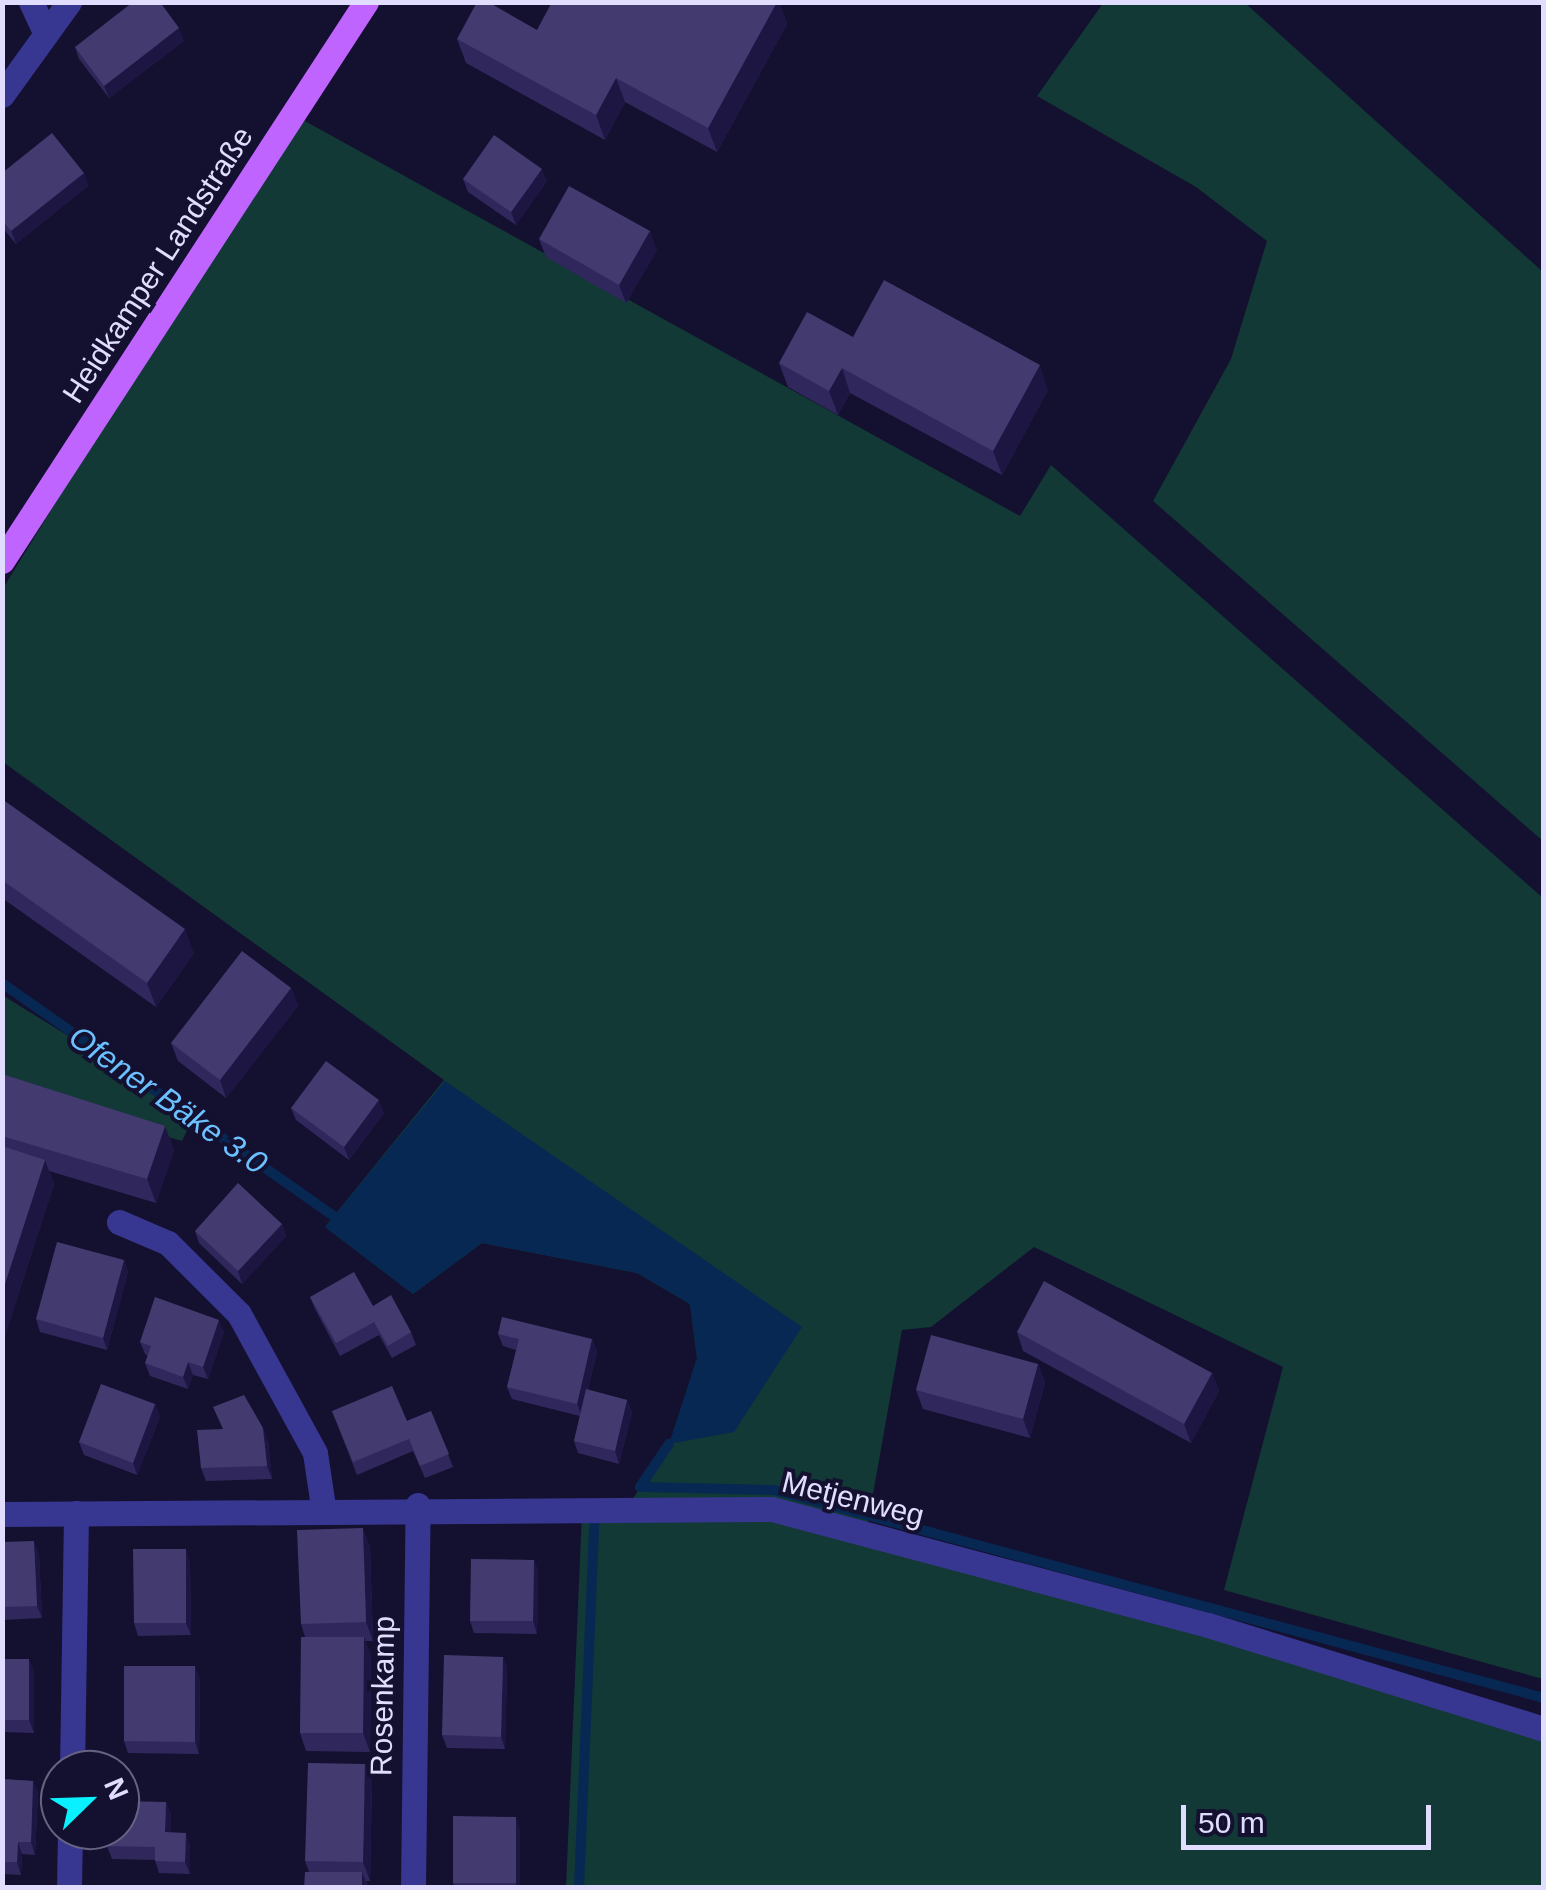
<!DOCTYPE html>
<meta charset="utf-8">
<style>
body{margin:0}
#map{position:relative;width:1546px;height:1890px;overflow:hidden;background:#14102f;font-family:Arial,sans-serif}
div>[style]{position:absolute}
.green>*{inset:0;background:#123936}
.water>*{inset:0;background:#082854}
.stream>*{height:10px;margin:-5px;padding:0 5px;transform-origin:5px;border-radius:5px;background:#082854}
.minor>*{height:25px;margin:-12.5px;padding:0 12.5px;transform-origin:12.5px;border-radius:12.5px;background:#373791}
.major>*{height:25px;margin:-12.5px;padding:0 12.5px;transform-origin:12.5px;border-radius:12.5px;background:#bf64ff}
.wall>*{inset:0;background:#30285d}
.shaded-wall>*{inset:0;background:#1d1643}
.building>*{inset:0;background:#433b6f}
span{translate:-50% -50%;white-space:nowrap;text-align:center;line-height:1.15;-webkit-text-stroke:8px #14102f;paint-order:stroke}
.street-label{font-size:30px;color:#e0ddff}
.water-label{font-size:32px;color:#6bc1ff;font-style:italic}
.frame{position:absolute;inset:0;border:5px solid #e0ddff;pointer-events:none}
.north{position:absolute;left:40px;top:1750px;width:100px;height:100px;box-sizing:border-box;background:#14102f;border:2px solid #666282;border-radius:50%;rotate:67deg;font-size:28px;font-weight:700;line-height:40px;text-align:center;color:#e0ddff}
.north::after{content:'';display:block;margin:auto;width:35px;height:45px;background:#09f1ff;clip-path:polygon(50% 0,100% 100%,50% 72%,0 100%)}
.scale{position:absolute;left:1181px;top:1805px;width:250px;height:45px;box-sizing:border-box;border:5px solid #e0ddff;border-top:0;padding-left:12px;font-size:30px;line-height:35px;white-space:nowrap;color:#e0ddff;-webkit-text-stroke:8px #14102f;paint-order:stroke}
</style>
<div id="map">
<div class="green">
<i style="clip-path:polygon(1104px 2px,1245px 3px,1543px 272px,1543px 841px,1153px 501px,1231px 359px,1267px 241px,1196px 187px,1037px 96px)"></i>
<i style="clip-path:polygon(294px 115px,1020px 516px,1051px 465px,1543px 898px,1543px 1679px,1224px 1590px,1283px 1367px,1034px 1247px,931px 1327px,902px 1330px,866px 1534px,1543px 1725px,1543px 1887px,566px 1887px,582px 1512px,623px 1513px,670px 1444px,697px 1358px,690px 1304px,637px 1273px,482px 1243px,413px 1294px,325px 1227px,444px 1080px,3px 762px,2px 590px)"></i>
<i style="clip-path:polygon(2px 995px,195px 1114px,182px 1141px,3px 1089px)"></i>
</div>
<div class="water">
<i style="clip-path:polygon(445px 1081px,802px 1327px,734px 1432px,669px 1444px,697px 1358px,690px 1304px,637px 1273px,482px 1243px,413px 1294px,325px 1227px)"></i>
</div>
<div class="stream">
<i style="left:2px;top:983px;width:406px;rotate:35.1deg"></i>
<i style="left:669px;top:1444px;width:52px;rotate:124deg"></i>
<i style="left:640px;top:1487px;width:134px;rotate:1.3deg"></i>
<i style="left:774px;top:1490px;width:798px;rotate:15.12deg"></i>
<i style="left:579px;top:1888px;width:376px;rotate:-87.6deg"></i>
</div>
<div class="minor">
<i style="left:31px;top:2px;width:35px;rotate:65deg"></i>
<i style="left:2px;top:95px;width:115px;rotate:-54.2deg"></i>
<i style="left:119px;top:1222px;width:53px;rotate:23.2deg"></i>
<i style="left:168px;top:1243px;width:100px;rotate:45deg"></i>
<i style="left:239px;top:1314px;width:158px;rotate:61.3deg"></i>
<i style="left:315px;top:1453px;width:54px;rotate:81.4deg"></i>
<i style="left:2px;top:1514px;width:770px;rotate:-0.37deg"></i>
<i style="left:772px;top:1509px;width:451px;rotate:14.9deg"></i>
<i style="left:1208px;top:1625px;width:352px;rotate:17.2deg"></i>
<i style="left:72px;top:1770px;width:257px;rotate:-89.1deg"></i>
<i style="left:69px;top:1888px;width:58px;rotate:-89deg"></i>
<i style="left:413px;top:1888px;width:383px;rotate:-89.3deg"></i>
</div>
<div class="major">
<i style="left:2px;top:561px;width:667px;rotate:-56.93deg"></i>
</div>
<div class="wall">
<i style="clip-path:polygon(643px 2px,779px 2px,787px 24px,717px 152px,625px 102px,605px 140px,466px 63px,457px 39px,537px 30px)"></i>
<i style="clip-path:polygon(184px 41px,109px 98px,79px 59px,75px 47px)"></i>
<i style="clip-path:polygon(2px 173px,84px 173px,88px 186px,16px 244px,2px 227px)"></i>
<i style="clip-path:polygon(463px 179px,547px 181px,516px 225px,468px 192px)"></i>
<i style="clip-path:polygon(539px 239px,657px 250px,626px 303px,546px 257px)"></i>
<i style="clip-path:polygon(853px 337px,1048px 390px,1002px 475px,850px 393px,838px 415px,788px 387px,779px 363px)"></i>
<i style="clip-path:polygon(2px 799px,194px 953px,156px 1007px,2px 898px)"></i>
<i style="clip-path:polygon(291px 988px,298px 1006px,226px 1098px,178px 1061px,171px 1043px)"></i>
<i style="clip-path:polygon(2px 1074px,165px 1126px,174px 1150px,156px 1203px,49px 1171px,54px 1184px,2px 1345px)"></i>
<i style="clip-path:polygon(291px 1108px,384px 1113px,349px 1160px,296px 1120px)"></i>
<i style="clip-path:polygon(282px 1224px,286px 1236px,242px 1284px,199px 1243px,195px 1231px)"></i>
<i style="clip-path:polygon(124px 1260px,128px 1272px,107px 1350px,40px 1332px,36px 1319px)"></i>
<i style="clip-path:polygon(310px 1297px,373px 1306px,411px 1332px,416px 1345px,392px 1358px,379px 1335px,340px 1356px,315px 1309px)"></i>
<i style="clip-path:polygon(224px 1332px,208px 1379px,193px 1375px,188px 1389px,150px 1376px,145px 1363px,148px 1356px,145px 1354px,140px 1342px)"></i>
<i style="clip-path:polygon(1017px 1332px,1212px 1373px,1219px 1391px,1191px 1443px,1023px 1351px)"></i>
<i style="clip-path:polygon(498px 1334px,592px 1339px,597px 1351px,588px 1390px,627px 1400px,632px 1413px,619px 1464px,578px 1453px,574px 1441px,580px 1416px,512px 1399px,507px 1387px,516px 1350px,503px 1346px)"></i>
<i style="clip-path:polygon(1038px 1364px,1045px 1383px,1030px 1438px,923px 1409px,916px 1390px)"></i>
<i style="clip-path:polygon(155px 1404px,160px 1417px,137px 1475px,84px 1455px,79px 1442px)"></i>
<i style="clip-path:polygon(332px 1411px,407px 1421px,431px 1411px,453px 1467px,425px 1478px,413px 1451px,357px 1475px)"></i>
<i style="clip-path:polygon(268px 1441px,272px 1479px,206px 1481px,201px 1468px)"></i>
<i style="clip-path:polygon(2px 1542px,39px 1553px,42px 1618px,2px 1620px)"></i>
<i style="clip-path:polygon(370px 1546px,373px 1641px,365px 1641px,371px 1656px,370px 1752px,306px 1751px,300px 1733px,305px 1637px,301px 1624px)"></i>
<i style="clip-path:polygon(534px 1560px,538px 1572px,537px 1634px,474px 1633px,470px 1621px)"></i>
<i style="clip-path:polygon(190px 1562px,191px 1635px,138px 1636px,134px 1623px)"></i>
<i style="clip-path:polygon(503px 1657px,507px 1669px,505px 1749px,447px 1748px,442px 1735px)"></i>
<i style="clip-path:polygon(2px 1659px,34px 1671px,34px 1733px,2px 1732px)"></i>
<i style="clip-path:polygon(200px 1679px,199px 1754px,128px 1753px,124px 1741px)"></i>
<i style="clip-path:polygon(2px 1779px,33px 1781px,38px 1793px,35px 1855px,22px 1854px,21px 1875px,2px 1874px)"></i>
<i style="clip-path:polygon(372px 1782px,370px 1881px,366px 1881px,368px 1888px,304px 1888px,309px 1872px,305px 1861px)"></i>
<i style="clip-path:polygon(166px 1802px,171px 1814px,170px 1832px,190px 1845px,190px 1874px,159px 1873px,155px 1860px,112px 1859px,107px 1846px)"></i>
<i style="clip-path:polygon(520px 1829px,520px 1888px,455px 1888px,453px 1883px)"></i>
</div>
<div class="shaded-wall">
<i style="clip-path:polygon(777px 2px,779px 2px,787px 24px,717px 152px,708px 128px)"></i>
<i style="clip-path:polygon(179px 28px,184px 41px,109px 98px,104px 86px)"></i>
<i style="clip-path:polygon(616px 78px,625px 102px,605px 140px,596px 115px)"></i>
<i style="clip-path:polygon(542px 169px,547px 181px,516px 225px,511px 212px)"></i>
<i style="clip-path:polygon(84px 173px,88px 186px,16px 244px,11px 231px)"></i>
<i style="clip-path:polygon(650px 231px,657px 250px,626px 303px,619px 285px)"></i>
<i style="clip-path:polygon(1040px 365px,1048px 390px,1002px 475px,993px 451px)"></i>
<i style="clip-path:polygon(842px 368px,850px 393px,838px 415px,829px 391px)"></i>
<i style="clip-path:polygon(185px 929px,194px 953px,156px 1007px,147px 983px)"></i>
<i style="clip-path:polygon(291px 988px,298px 1006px,226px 1098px,220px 1080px)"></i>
<i style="clip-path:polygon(379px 1100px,384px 1113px,349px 1160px,344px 1147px)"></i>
<i style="clip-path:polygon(165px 1126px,174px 1150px,156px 1203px,147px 1179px)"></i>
<i style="clip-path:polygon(45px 1160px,54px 1184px,2px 1345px,2px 1293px)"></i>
<i style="clip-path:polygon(282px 1224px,286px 1236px,242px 1284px,238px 1271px)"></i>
<i style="clip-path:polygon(124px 1260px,128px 1272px,107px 1350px,103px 1338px)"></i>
<i style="clip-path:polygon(219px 1320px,224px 1332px,208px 1379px,203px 1367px)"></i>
<i style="clip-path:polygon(592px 1339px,597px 1351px,582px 1416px,577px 1404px)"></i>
<i style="clip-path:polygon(188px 1362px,193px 1375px,188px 1389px,183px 1377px)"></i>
<i style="clip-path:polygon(1038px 1364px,1045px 1383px,1030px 1438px,1023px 1419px)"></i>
<i style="clip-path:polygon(1212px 1373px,1219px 1391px,1191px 1443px,1184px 1424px)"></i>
<i style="clip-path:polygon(627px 1400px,632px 1413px,619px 1464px,615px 1451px)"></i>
<i style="clip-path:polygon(155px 1404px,160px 1417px,137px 1475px,133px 1463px)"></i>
<i style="clip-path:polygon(263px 1428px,268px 1441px,272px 1479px,267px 1466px)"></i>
<i style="clip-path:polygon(363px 1528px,370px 1546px,373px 1641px,366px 1622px)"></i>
<i style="clip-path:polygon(34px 1541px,39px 1553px,42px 1618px,37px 1606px)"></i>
<i style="clip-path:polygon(186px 1549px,190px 1562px,191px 1635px,186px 1623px)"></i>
<i style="clip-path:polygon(534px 1560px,538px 1572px,537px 1634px,533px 1621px)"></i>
<i style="clip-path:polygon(364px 1637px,371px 1656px,370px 1752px,363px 1733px)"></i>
<i style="clip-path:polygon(503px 1657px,507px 1669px,505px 1749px,501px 1737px)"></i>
<i style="clip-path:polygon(29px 1659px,34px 1671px,34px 1733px,29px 1720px)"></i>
<i style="clip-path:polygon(195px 1666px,200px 1679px,199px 1754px,195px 1742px)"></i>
<i style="clip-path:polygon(365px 1764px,372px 1782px,370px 1881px,363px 1862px)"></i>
<i style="clip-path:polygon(33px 1781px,38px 1793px,35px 1855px,31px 1842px)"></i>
<i style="clip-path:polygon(166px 1802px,171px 1814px,170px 1845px,165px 1832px)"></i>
<i style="clip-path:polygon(516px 1817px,520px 1829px,520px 1888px,517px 1888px,516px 1883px)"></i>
<i style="clip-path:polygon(186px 1833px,190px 1845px,190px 1874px,185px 1862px)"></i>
<i style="clip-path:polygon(18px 1842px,22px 1854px,21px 1875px,17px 1862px)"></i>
<i style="clip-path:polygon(362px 1872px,368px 1888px,362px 1888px)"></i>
</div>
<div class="building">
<i style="clip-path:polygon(133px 2px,160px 2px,179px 28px,104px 86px,75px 47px)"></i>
<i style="clip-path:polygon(477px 2px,488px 2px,537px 30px,552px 2px,640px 2px,642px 4px,643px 2px,777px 2px,708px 128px,616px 78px,596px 115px,457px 39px)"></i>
<i style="clip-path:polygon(52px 133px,84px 173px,11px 231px,2px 220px,2px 173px)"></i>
<i style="clip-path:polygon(494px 135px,542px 169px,511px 212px,463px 179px)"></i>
<i style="clip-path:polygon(569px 186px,650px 231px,619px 285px,539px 239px)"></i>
<i style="clip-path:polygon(884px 280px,1040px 365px,993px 451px,842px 368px,829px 391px,779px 363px,807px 312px,853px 337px)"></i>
<i style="clip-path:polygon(2px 799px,185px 929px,147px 983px,2px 880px)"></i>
<i style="clip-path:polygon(242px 951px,291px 988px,220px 1080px,171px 1043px)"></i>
<i style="clip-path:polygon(326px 1061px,379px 1100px,344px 1147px,291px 1108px)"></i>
<i style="clip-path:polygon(2px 1074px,165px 1126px,147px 1179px,2px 1136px)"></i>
<i style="clip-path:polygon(2px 1146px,45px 1160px,2px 1293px)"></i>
<i style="clip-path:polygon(238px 1183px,282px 1224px,238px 1271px,195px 1231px)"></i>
<i style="clip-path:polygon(57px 1242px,124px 1260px,103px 1338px,36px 1319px)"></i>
<i style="clip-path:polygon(354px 1272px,373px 1306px,391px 1295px,411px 1332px,388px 1346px,374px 1322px,336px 1343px,310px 1297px)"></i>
<i style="clip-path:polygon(1044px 1281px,1212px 1373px,1184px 1424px,1017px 1332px)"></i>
<i style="clip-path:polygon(155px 1297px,219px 1320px,203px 1367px,188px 1362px,183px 1377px,145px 1363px,151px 1346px,140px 1342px)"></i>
<i style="clip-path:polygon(502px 1317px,592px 1339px,577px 1404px,507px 1387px,519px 1339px,498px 1334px)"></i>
<i style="clip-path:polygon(931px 1335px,1038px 1364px,1023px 1419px,916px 1390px)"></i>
<i style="clip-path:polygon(101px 1384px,155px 1404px,133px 1463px,79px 1442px)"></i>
<i style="clip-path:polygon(392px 1386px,407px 1421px,431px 1411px,449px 1454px,420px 1466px,409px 1439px,353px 1462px,332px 1411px)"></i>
<i style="clip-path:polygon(586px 1389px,627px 1400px,615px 1451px,574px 1441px)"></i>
<i style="clip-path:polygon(244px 1395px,263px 1428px,267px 1466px,201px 1468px,197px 1430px,223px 1429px,213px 1407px)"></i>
<i style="clip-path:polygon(363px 1528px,366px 1622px,301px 1624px,297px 1530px)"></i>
<i style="clip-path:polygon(34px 1541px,37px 1606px,2px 1607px,2px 1542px)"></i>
<i style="clip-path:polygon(133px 1549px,186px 1549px,186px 1623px,134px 1623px)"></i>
<i style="clip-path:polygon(471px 1559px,534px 1560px,533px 1621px,470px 1621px)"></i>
<i style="clip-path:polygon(301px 1637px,364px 1637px,363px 1733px,300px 1733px)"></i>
<i style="clip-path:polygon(444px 1655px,503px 1657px,501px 1737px,442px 1735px)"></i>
<i style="clip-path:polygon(2px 1659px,29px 1659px,29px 1720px,2px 1720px)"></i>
<i style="clip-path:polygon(124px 1666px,195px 1666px,195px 1742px,124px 1741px)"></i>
<i style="clip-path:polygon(308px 1763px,365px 1764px,363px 1862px,305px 1861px)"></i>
<i style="clip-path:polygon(2px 1779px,33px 1781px,31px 1842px,18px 1842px,17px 1862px,2px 1862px)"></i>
<i style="clip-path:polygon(120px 1801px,166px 1802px,165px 1832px,186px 1833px,185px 1862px,155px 1861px,155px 1847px,107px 1846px,107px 1830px,120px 1830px)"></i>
<i style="clip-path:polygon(453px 1816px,516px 1817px,516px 1883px,453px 1883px)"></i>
<i style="clip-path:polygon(305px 1872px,362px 1872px,362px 1888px,304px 1888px)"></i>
</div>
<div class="street-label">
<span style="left:158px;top:265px;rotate:-57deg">Heidkamper Landstraße</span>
<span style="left:853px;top:1499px;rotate:14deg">Metjenweg</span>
<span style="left:383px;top:1696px;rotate:-89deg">Rosenkamp</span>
</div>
<div class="water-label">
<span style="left:168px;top:1100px;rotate:35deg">Ofener Bäke 3.0</span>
</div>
<div class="frame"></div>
<div class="north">N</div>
<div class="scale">50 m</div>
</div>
